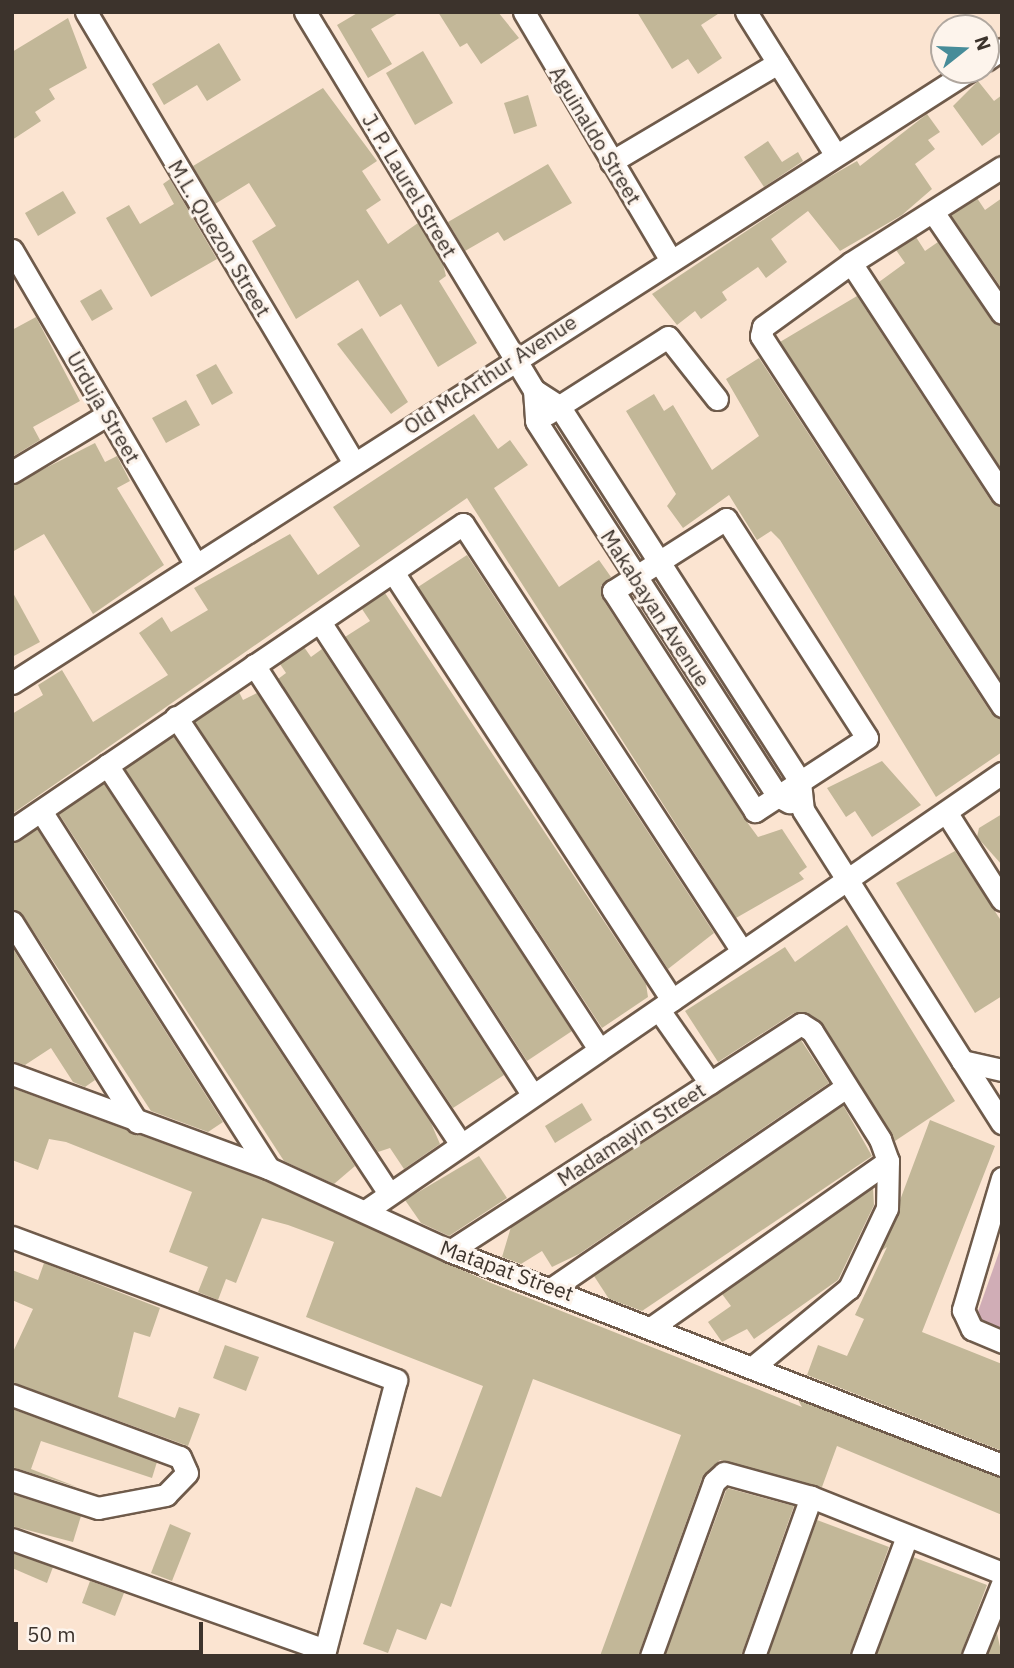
<!DOCTYPE html>
<style>
body{margin:0}
#map{position:relative;width:1014px;height:1668px;overflow:hidden;background:#fbe4d1;font-family:"IBM Plex Sans",sans-serif}
div>[style]{position:absolute}
.green>*{inset:0;background:#d0adb6}
.building>*{inset:0;background:#c2b798}
.roads{filter:drop-shadow(2px 0 #6f5b4b) drop-shadow(-2px 0 #6f5b4b) drop-shadow(0 2px #6f5b4b) drop-shadow(0 -2px #6f5b4b)}
.street>*{height:21px;margin:-10.5px;padding:0 10.5px;transform-origin:10.5px;border-radius:10.5px;background:#fff}
span{translate:-50% -50%;white-space:nowrap;text-align:center;line-height:1.15;-webkit-text-stroke:6px #fdf4ec;paint-order:stroke}
.street-label{font-size:21px;color:#3c332c}
.frame{position:absolute;inset:0;border:14px solid #3c332c;pointer-events:none}
.north{position:absolute;left:930px;top:14px;width:70px;height:70px;box-sizing:border-box;background:#fdf4ec;border:2px solid #b0a79f;border-radius:50%;rotate:72deg;font-size:19px;font-weight:700;line-height:28px;text-align:center;color:#3c332c}
.north::after{content:'';display:block;margin:auto;width:24px;height:32px;background:#478c99;clip-path:polygon(50% 0,100% 100%,50% 72%,0 100%)}
.scale{position:absolute;left:14px;top:1622px;width:189px;height:32px;box-sizing:border-box;border:4px solid #3c332c;border-top:0;padding-left:9px;font-size:21px;line-height:24px;white-space:nowrap;color:#3c332c;-webkit-text-stroke:5px #fdf4ec;paint-order:stroke}
</style>
<div id="map">
<div class="green">
<i style="clip-path:polygon(1002px 1244px,1002px 1331px,975px 1320px)"></i>
</div>
<div class="building">
<i style="clip-path:polygon(359px 12px,400px 12px,371px 29px,392px 64px,368px 78px,337px 25px)"></i>
<i style="clip-path:polygon(438px 12px,498px 12px,519px 38px,481px 64px,467px 43px,460px 47px)"></i>
<i style="clip-path:polygon(637px 12px,721px 12px,701px 25px,722px 58px,698px 74px,688px 59px,672px 69px)"></i>
<i style="clip-path:polygon(68px 18px,87px 68px,49px 89px,55px 99px,35px 112px,41px 121px,12px 140px,12px 52px)"></i>
<i style="clip-path:polygon(219px 43px,241px 80px,207px 101px,197px 85px,164px 105px,152px 84px)"></i>
<i style="clip-path:polygon(423px 51px,453px 103px,415px 125px,386px 73px)"></i>
<i style="clip-path:polygon(978px 81px,994px 101px,1002px 95px,1002px 131px,982px 146px,953px 106px)"></i>
<i style="clip-path:polygon(323px 88px,377px 161px,362px 171px,381px 200px,366px 210px,388px 244px,418px 223px,443px 264px,446px 276px,439px 281px,477px 343px,438px 367px,401px 304px,380px 317px,358px 280px,296px 319px,252px 241px,276px 226px,249px 183px,215px 204px,193px 166px)"></i>
<i style="clip-path:polygon(528px 95px,537px 126px,514px 134px,504px 103px)"></i>
<i style="clip-path:polygon(927px 114px,940px 132px,928px 140px,935px 149px,915px 164px,932px 189px,902px 215px,840px 251px,808px 211px,771px 239px,787px 262px,766px 278px,758px 267px,722px 292px,727px 300px,701px 319px,695px 311px,677px 325px,652px 294px,817px 184px,857px 161px,860px 166px)"></i>
<i style="clip-path:polygon(768px 141px,782px 162px,798px 152px,803px 161px,764px 187px,744px 157px)"></i>
<i style="clip-path:polygon(548px 164px,572px 203px,504px 241px,498px 232px,465px 251px,448px 222px)"></i>
<i style="clip-path:polygon(170px 179px,217px 259px,151px 297px,106px 218px,129px 205px,140px 224px,174px 204px,163px 184px)"></i>
<i style="clip-path:polygon(63px 191px,76px 213px,38px 236px,25px 213px)"></i>
<i style="clip-path:polygon(977px 198px,985px 210px,1002px 198px,1002px 289px,951px 215px)"></i>
<i style="clip-path:polygon(916px 237px,925px 251px,938px 242px,991px 320px,1002px 326px,1002px 470px,879px 282px,905px 263px,896px 250px)"></i>
<i style="clip-path:polygon(101px 289px,113px 309px,92px 321px,80px 301px)"></i>
<i style="clip-path:polygon(857px 296px,991px 501px,1002px 507px,1002px 682px,780px 342px)"></i>
<i style="clip-path:polygon(36px 317px,80px 401px,33px 427px,40px 440px,12px 457px,12px 330px)"></i>
<i style="clip-path:polygon(362px 328px,408px 402px,391px 414px,337px 344px)"></i>
<i style="clip-path:polygon(759px 358px,991px 713px,1002px 719px,1002px 752px,936px 797px,780px 540px,771px 531px,757px 540px,729px 495px,683px 528px,667px 506px,676px 494px,626px 411px,654px 394px,664px 411px,673px 405px,712px 470px,759px 436px,726px 379px)"></i>
<i style="clip-path:polygon(216px 364px,233px 393px,212px 405px,196px 375px)"></i>
<i style="clip-path:polygon(186px 400px,200px 425px,166px 443px,152px 418px)"></i>
<i style="clip-path:polygon(474px 414px,498px 449px,510px 440px,528px 465px,494px 488px,559px 587px,599px 560px,611px 577px,601px 586px,602px 598px,744px 818px,758px 837px,782px 829px,807px 867px,799px 873px,804px 879px,736px 918px,467px 498px,12px 814px,12px 714px,43px 695px,38px 685px,62px 670px,93px 722px,168px 675px,139px 633px,162px 617px,171px 632px,208px 610px,194px 588px,290px 534px,318px 575px,360px 546px,333px 507px)"></i>
<i style="clip-path:polygon(95px 443px,105px 462px,117px 456px,130px 481px,117px 488px,164px 565px,93px 614px,44px 534px,12px 552px,12px 485px)"></i>
<i style="clip-path:polygon(467px 555px,714px 933px,668px 969px,418px 587px)"></i>
<i style="clip-path:polygon(12px 591px,40px 642px,12px 657px)"></i>
<i style="clip-path:polygon(385px 593px,646px 984px,648px 997px,602px 1028px,345px 637px,370px 621px,362px 609px)"></i>
<i style="clip-path:polygon(304px 647px,311px 657px,322px 649px,572px 1031px,527px 1061px,278px 679px,286px 673px,280px 664px)"></i>
<i style="clip-path:polygon(239px 692px,243px 700px,257px 693px,504px 1075px,453px 1108px,195px 722px)"></i>
<i style="clip-path:polygon(173px 736px,431px 1123px,440px 1144px,404px 1169px,390px 1148px,378px 1152px,125px 769px)"></i>
<i style="clip-path:polygon(882px 761px,921px 805px,872px 837px,855px 811px,846px 817px,827px 788px)"></i>
<i style="clip-path:polygon(104px 784px,355px 1166px,334px 1184px,284px 1161px,59px 814px)"></i>
<i style="clip-path:polygon(1002px 814px,1002px 865px,977px 837px,979px 828px)"></i>
<i style="clip-path:polygon(37px 829px,223px 1122px,208px 1132px,151px 1111px,23px 915px,12px 909px,12px 843px)"></i>
<i style="clip-path:polygon(955px 851px,1002px 922px,1002px 996px,975px 1013px,896px 883px)"></i>
<i style="clip-path:polygon(847px 925px,955px 1101px,895px 1141px,823px 1024px,808px 1013px,794px 1013px,718px 1062px,685px 1011px,785px 947px,795px 962px)"></i>
<i style="clip-path:polygon(12px 947px,95px 1080px,85px 1087px,73px 1082px,51px 1048px,25px 1065px,12px 1061px)"></i>
<i style="clip-path:polygon(801px 1040px,829px 1083px,579px 1254px,552px 1267px,542px 1251px,521px 1264px,502px 1257px,511px 1227px)"></i>
<i style="clip-path:polygon(12px 1088px,263px 1180px,491px 1283px,802px 1407px,798px 1400px,1002px 1478px,1002px 1515px,837px 1446px,822px 1487px,720px 1460px,702px 1478px,638px 1656px,600px 1656px,681px 1435px,533px 1379px,451px 1607px,441px 1603px,426px 1640px,397px 1629px,388px 1653px,363px 1644px,416px 1487px,441px 1497px,483px 1386px,306px 1317px,334px 1242px,288px 1225px,262px 1218px,236px 1283px,226px 1279px,218px 1300px,198px 1292px,208px 1267px,169px 1252px,192px 1192px,66px 1142px,49px 1139px,38px 1170px,12px 1160px)"></i>
<i style="clip-path:polygon(582px 1103px,592px 1120px,555px 1143px,545px 1126px)"></i>
<i style="clip-path:polygon(843px 1105px,872px 1156px,642px 1311px,609px 1299px,594px 1276px)"></i>
<i style="clip-path:polygon(930px 1120px,995px 1146px,922px 1332px,1002px 1364px,1002px 1451px,807px 1375px,818px 1345px,847px 1356px,864px 1319px,855px 1315px,887px 1247px,881px 1251px)"></i>
<i style="clip-path:polygon(479px 1156px,507px 1198px,449px 1236px,421px 1223px,405px 1200px)"></i>
<i style="clip-path:polygon(873px 1188px,874px 1205px,838px 1280px,754px 1339px,747px 1329px,722px 1342px,708px 1322px,731px 1306px,722px 1294px)"></i>
<i style="clip-path:polygon(44px 1263px,160px 1308px,150px 1337px,134px 1332px,118px 1397px,175px 1418px,179px 1407px,200px 1414px,188px 1446px,12px 1382px,12px 1354px,33px 1309px,12px 1300px,12px 1270px,38px 1280px)"></i>
<i style="clip-path:polygon(225px 1345px,259px 1357px,246px 1391px,213px 1378px)"></i>
<i style="clip-path:polygon(12px 1409px,157px 1462px,152px 1478px,41px 1441px,31px 1469px,77px 1487px,12px 1467px)"></i>
<i style="clip-path:polygon(727px 1488px,794px 1506px,741px 1656px,665px 1656px)"></i>
<i style="clip-path:polygon(12px 1494px,81px 1516px,73px 1542px,12px 1526px)"></i>
<i style="clip-path:polygon(817px 1520px,889px 1547px,849px 1656px,768px 1656px)"></i>
<i style="clip-path:polygon(170px 1524px,191px 1533px,172px 1581px,151px 1573px)"></i>
<i style="clip-path:polygon(12px 1553px,53px 1567px,47px 1583px,12px 1568px)"></i>
<i style="clip-path:polygon(913px 1557px,987px 1585px,960px 1656px,876px 1656px)"></i>
<i style="clip-path:polygon(90px 1581px,124px 1593px,115px 1616px,82px 1603px)"></i>
<i style="clip-path:polygon(997px 1633px,1002px 1656px,987px 1656px)"></i>
</div>
<div class="roads">
<div class="street">
<i style="left:86px;top:12px;width:525px;rotate:59.28deg"></i>
<i style="left:305px;top:12px;width:442px;rotate:58.8deg"></i>
<i style="left:534px;top:390px;width:30px;rotate:33deg"></i>
<i style="left:559px;top:406px;width:447px;rotate:57.3deg"></i>
<i style="left:800px;top:782px;width:28px;rotate:84deg"></i>
<i style="left:803px;top:810px;width:371px;rotate:57.6deg"></i>
<i style="left:524px;top:12px;width:285px;rotate:59.4deg"></i>
<i style="left:746px;top:12px;width:168px;rotate:57.9deg"></i>
<i style="left:986px;top:60px;width:19px;rotate:-35deg"></i>
<i style="left:611px;top:162px;width:194px;rotate:-30.7deg"></i>
<i style="left:1002px;top:167px;width:179px;rotate:147.6deg"></i>
<i style="left:851px;top:263px;width:109px;rotate:144deg"></i>
<i style="left:763px;top:327px;width:9px;rotate:103deg"></i>
<i style="left:761px;top:336px;width:442px;rotate:56.9deg"></i>
<i style="left:933px;top:212px;width:122px;rotate:55.7deg"></i>
<i style="left:12px;top:250px;width:363px;rotate:59.7deg"></i>
<i style="left:851px;top:263px;width:276px;rotate:56.8deg"></i>
<i style="left:534px;top:390px;width:31px;rotate:86deg"></i>
<i style="left:536px;top:421px;width:446px;rotate:57.2deg"></i>
<i style="left:778px;top:796px;width:13px;rotate:29deg"></i>
<i style="left:547px;top:414px;width:143px;rotate:-32.5deg"></i>
<i style="left:668px;top:337px;width:79px;rotate:51.7deg"></i>
<i style="left:12px;top:472px;width:112px;rotate:-31.1deg"></i>
<i style="left:726px;top:519px;width:260px;rotate:57.2deg"></i>
<i style="left:867px;top:738px;width:134px;rotate:146.9deg"></i>
<i style="left:755px;top:811px;width:262px;rotate:-122.8deg"></i>
<i style="left:613px;top:591px;width:134px;rotate:-32.5deg"></i>
<i style="left:393px;top:572px;width:511px;rotate:56.9deg"></i>
<i style="left:320px;top:622px;width:510px;rotate:56.84deg"></i>
<i style="left:254px;top:665px;width:511px;rotate:57.06deg"></i>
<i style="left:12px;top:683px;width:1137px;rotate:-32.61deg"></i>
<i style="left:176px;top:717px;width:512px;rotate:56.31deg"></i>
<i style="left:107px;top:765px;width:511px;rotate:56.65deg"></i>
<i style="left:41px;top:811px;width:423px;rotate:57.5deg"></i>
<i style="left:946px;top:812px;width:104px;rotate:57.5deg"></i>
<i style="left:12px;top:830px;width:545px;rotate:-34.16deg"></i>
<i style="left:463px;top:524px;width:510px;rotate:56.84deg"></i>
<i style="left:12px;top:922px;width:236px;rotate:58deg"></i>
<i style="left:659px;top:1010px;width:89px;rotate:55.1deg"></i>
<i style="left:962px;top:1061px;width:41px;rotate:12.7deg"></i>
<i style="left:12px;top:1074px;width:273px;rotate:20.2deg"></i>
<i style="left:268px;top:1168px;width:200px;rotate:24.5deg"></i>
<i style="left:450px;top:1251px;width:592px;rotate:21.19deg"></i>
<i style="left:1002px;top:1178px;width:138px;rotate:106.5deg"></i>
<i style="left:963px;top:1310px;width:21px;rotate:65deg"></i>
<i style="left:972px;top:1329px;width:33px;rotate:23deg"></i>
<i style="left:367px;top:1210px;width:771px;rotate:-34.54deg"></i>
<i style="left:12px;top:1237px;width:410px;rotate:20.4deg"></i>
<i style="left:396px;top:1380px;width:279px;rotate:104.7deg"></i>
<i style="left:325px;top:1650px;width:332px;rotate:-160.5deg"></i>
<i style="left:450px;top:1251px;width:418px;rotate:-32.9deg"></i>
<i style="left:801px;top:1024px;width:13px;rotate:32deg"></i>
<i style="left:812px;top:1031px;width:128px;rotate:57.8deg"></i>
<i style="left:880px;top:1139px;width:23px;rotate:70deg"></i>
<i style="left:888px;top:1161px;width:47px;rotate:91.2deg"></i>
<i style="left:887px;top:1208px;width:89px;rotate:115.4deg"></i>
<i style="left:849px;top:1288px;width:123px;rotate:140.6deg"></i>
<i style="left:554px;top:1287px;width:354px;rotate:-34.4deg"></i>
<i style="left:655px;top:1325px;width:285px;rotate:-35.1deg"></i>
<i style="left:12px;top:1395px;width:179px;rotate:20.3deg"></i>
<i style="left:180px;top:1457px;width:17px;rotate:66deg"></i>
<i style="left:187px;top:1473px;width:30px;rotate:134deg"></i>
<i style="left:166px;top:1495px;width:69px;rotate:169.2deg"></i>
<i style="left:98px;top:1508px;width:90px;rotate:-162deg"></i>
<i style="left:651px;top:1656px;width:185px;rotate:-70.1deg"></i>
<i style="left:714px;top:1482px;width:13px;rotate:-42deg"></i>
<i style="left:724px;top:1473px;width:90px;rotate:15.4deg"></i>
<i style="left:811px;top:1497px;width:206px;rotate:21.7deg"></i>
<i style="left:754px;top:1656px;width:169px;rotate:-70.3deg"></i>
<i style="left:862px;top:1656px;width:128px;rotate:-69.4deg"></i>
<i style="left:973px;top:1656px;width:78px;rotate:-68.1deg"></i>
</div>
</div>
<div class="street-label">
<span style="left:596px;top:135px;rotate:59deg">Aguinaldo Street</span>
<span style="left:410px;top:185px;rotate:59deg">J. P. Laurel Street</span>
<span style="left:220px;top:238px;rotate:59deg">M.L. Quezon Street</span>
<span style="left:490px;top:374px;rotate:-33deg">Old McArthur Avenue</span>
<span style="left:104px;top:407px;rotate:60deg">Urduja Street</span>
<span style="left:656px;top:608px;rotate:57deg">Makabayan Avenue</span>
<span style="left:631px;top:1134px;rotate:-33deg">Madamayin Street</span>
<span style="left:507px;top:1270px;rotate:20deg">Matapat Street</span>
</div>
<div class="frame"></div>
<div class="north">N</div>
<div class="scale">50 m</div>
</div>
